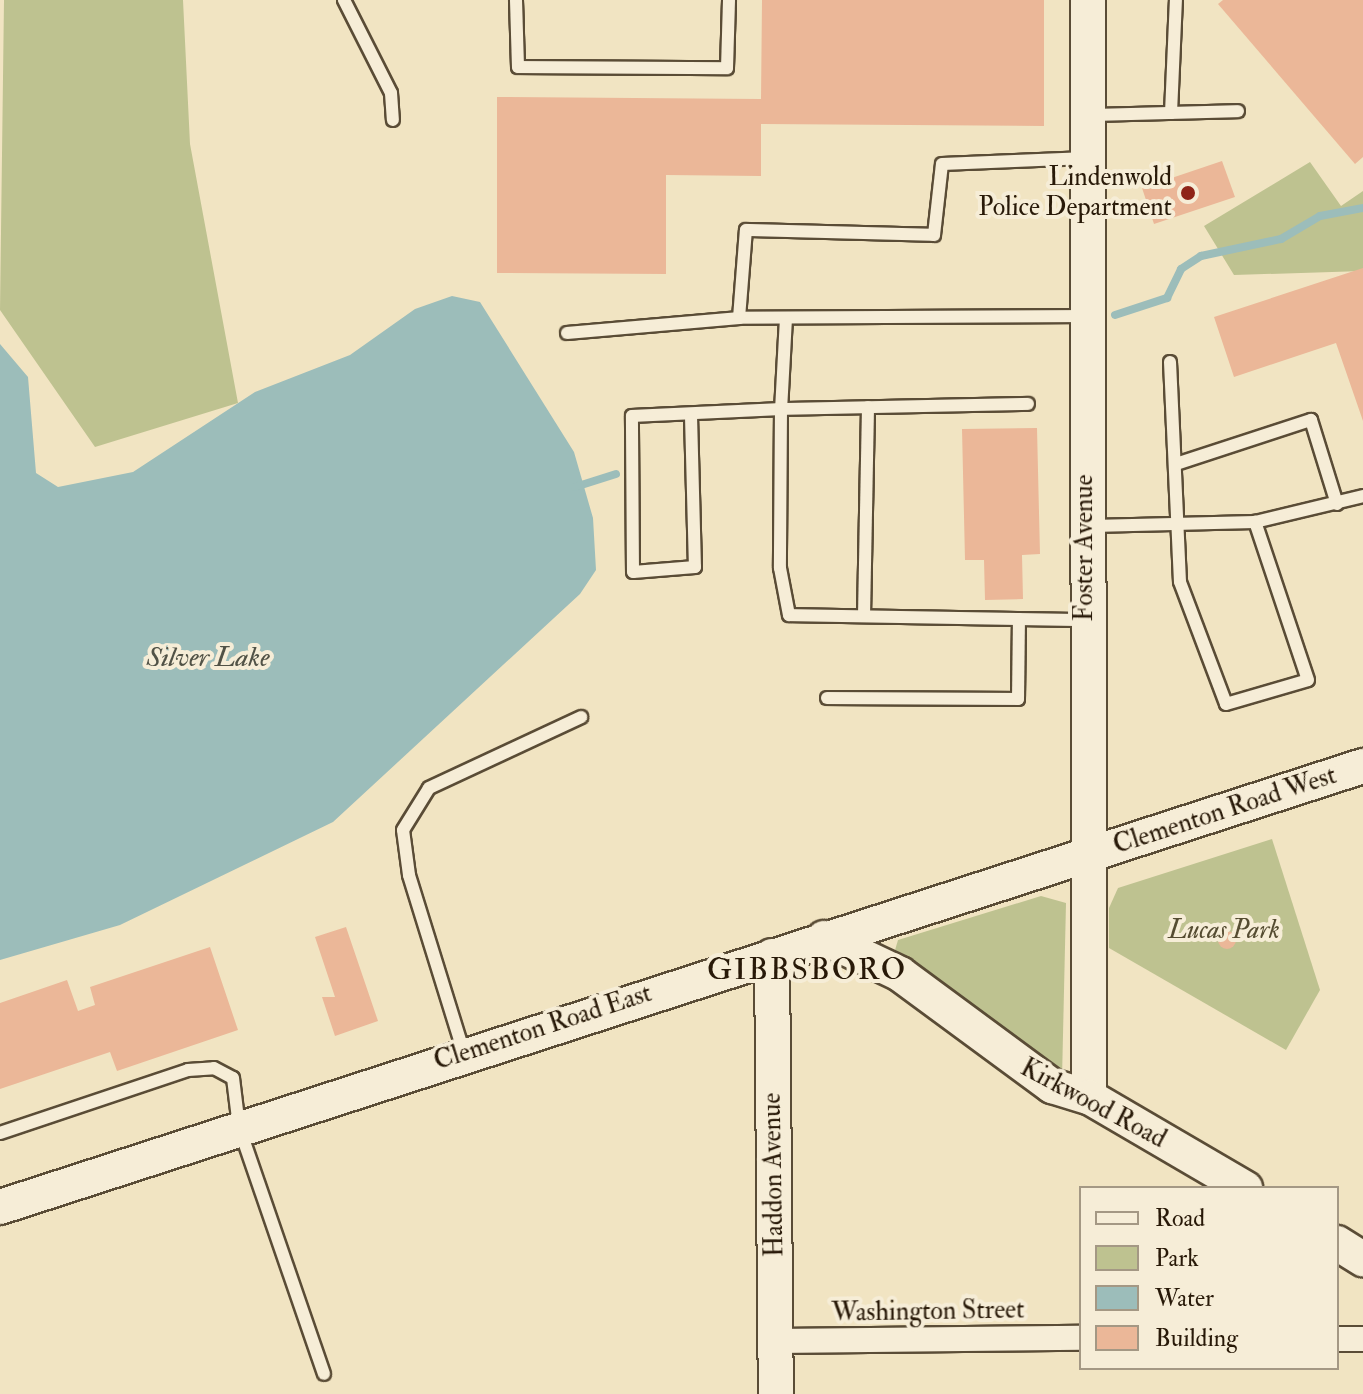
<!DOCTYPE html>
<style>
body{margin:0}
#map{position:relative;width:1363px;height:1394px;overflow:hidden;background:#f1e4c2;font-family:"IM FELL Double Pica",serif}
div>[style]{position:absolute}
.green>*{inset:0;background:#bec290}
.water>*{inset:0;background:#9cbdba}
.stream>*{height:8px;margin:-4px;padding:0 4px;transform-origin:4px;border-radius:4px;background:#9cbdba}
.building>*{inset:0;background:#ebb798}
.round{border-radius:50%}
.roads{filter:drop-shadow(2px 0 #5a4c36) drop-shadow(-2px 0 #5a4c36) drop-shadow(0 2px #5a4c36) drop-shadow(0 -2px #5a4c36)}
.lane>*{height:12px;margin:-6px;padding:0 6px;transform-origin:6px;border-radius:6px;background:#f6edd7}
.street>*{height:24px;margin:-12px;padding:0 12px;transform-origin:12px;border-radius:12px;background:#f6edd7}
.secondary>*{height:34px;margin:-17px;padding:0 17px;transform-origin:17px;border-radius:17px;background:#f6edd7}
.dots>*{width:22px;height:22px;translate:-50% -50%;box-sizing:border-box;border:4px solid #f6edd7;border-radius:50%}
span{translate:-50% -50%;white-space:nowrap;text-align:center;line-height:1.15;-webkit-text-stroke:8px #f6edd7;paint-order:stroke}
.poi-label{font-size:26px;color:#281908}
.right{translate:-100% -50%;text-align:right}
.street-label{font-size:26px;color:#281908}
.park-label{font-size:26px;color:#554c31;font-style:italic}
.water-label{font-size:28px;color:#515246;font-style:italic}
.quarter-label{font-size:30px;color:#281908;letter-spacing:2px}
.legend{position:absolute;left:1079px;top:1186px;width:260px;height:184px;box-sizing:border-box;background:#f6edd7;border:2px solid #a49884;margin:0;padding:10px 14px;list-style:none;font-size:24px;color:#281908}
.legend li{display:flex;align-items:center;gap:16px;height:40px}
.legend b{width:40px;border:2px solid #a49884}
</style>
<div id="map">
<div class="green">
<i style="clip-path:polygon(4px 0,183px 0,190px 144px,238px 403px,95px 447px,0 310px)"></i>
<i style="clip-path:polygon(1310px 162px,1341px 206px,1363px 191px,1363px 271px,1234px 275px,1204px 226px)"></i>
<i style="clip-path:polygon(1272px 839px,1320px 990px,1286px 1050px,1109px 948px,1109px 908px,1118px 888px)"></i>
<i style="clip-path:polygon(1041px 896px,1066px 903px,1062px 1079px,893px 957px,898px 940px)"></i>
</div>
<div class="water">
<i style="clip-path:polygon(452px 296px,480px 302px,574px 452px,593px 518px,596px 570px,580px 594px,333px 822px,120px 925px,0 960px,0 344px,28px 377px,36px 473px,58px 487px,133px 472px,255px 392px,350px 355px,415px 309px)"></i>
</div>
<div class="stream">
<i style="left:1115px;top:315px;width:55px;rotate:-18.1deg"></i>
<i style="left:1167px;top:298px;width:32px;rotate:-64deg"></i>
<i style="left:1181px;top:269px;width:24px;rotate:-33deg"></i>
<i style="left:1201px;top:256px;width:82px;rotate:-12deg"></i>
<i style="left:1281px;top:239px;width:45px;rotate:-30.5deg"></i>
<i style="left:1320px;top:216px;width:44px;rotate:-10.5deg"></i>
<i style="left:575px;top:487px;width:43px;rotate:-17.6deg"></i>
</div>
<div class="building">
<i style="clip-path:polygon(762px 0,1044px 0,1044px 126px,761px 124px,761px 176px,666px 175px,666px 274px,497px 273px,497px 97px,761px 99px)"></i>
<i style="clip-path:polygon(1223px 0,1363px 0,1363px 157px,1355px 164px,1218px 4px)"></i>
<i style="clip-path:polygon(1222px 161px,1235px 197px,1154px 224px,1142px 188px)"></i>
<i style="clip-path:polygon(1363px 268px,1363px 421px,1336px 343px,1234px 377px,1214px 317px)"></i>
<i style="clip-path:polygon(1037px 428px,1040px 554px,1022px 555px,1023px 599px,985px 600px,984px 560px,965px 560px,962px 429px)"></i>
<i style="clip-path:polygon(346px 927px,378px 1021px,335px 1036px,322px 997px,335px 997px,315px 937px)"></i>
<i class="round" style="left:1218px;top:931px;width:18px;height:18px"></i>
<i style="clip-path:polygon(210px 947px,238px 1030px,117px 1071px,110px 1052px,0 1089px,0 1003px,67px 980px,78px 1011px,95px 1005px,90px 987px)"></i>
</div>
<div class="roads">
<div class="lane">
<i style="left:344px;top:0;width:104px;rotate:63.2deg"></i>
<i style="left:391px;top:93px;width:27px;rotate:86deg"></i>
<i style="left:516px;top:0;width:67px;rotate:88.3deg"></i>
<i style="left:518px;top:67px;width:209px;rotate:0.3deg"></i>
<i style="left:727px;top:68px;width:68px;rotate:-88.3deg"></i>
<i style="left:1171px;top:113px;width:113px;rotate:-87.5deg"></i>
<i style="left:1090px;top:115px;width:148px;rotate:-1.5deg"></i>
<i style="left:1086px;top:316px;width:347px;rotate:179.7deg"></i>
<i style="left:739px;top:318px;width:88px;rotate:-85.5deg"></i>
<i style="left:746px;top:230px;width:188px;rotate:1.5deg"></i>
<i style="left:934px;top:235px;width:71px;rotate:-83.6deg"></i>
<i style="left:942px;top:164px;width:145px;rotate:-2.4deg"></i>
<i style="left:786px;top:318px;width:91px;rotate:93.1deg"></i>
<i style="left:781px;top:409px;width:247px;rotate:-1.2deg"></i>
<i style="left:567px;top:333px;width:173px;rotate:-5deg"></i>
<i style="left:1170px;top:362px;width:220px;rotate:87.4deg"></i>
<i style="left:1180px;top:582px;width:130px;rotate:69.3deg"></i>
<i style="left:1226px;top:704px;width:85px;rotate:-16.3deg"></i>
<i style="left:1308px;top:680px;width:167px;rotate:-108.5deg"></i>
<i style="left:691px;top:416px;width:151px;rotate:88.5deg"></i>
<i style="left:695px;top:567px;width:62px;rotate:175.4deg"></i>
<i style="left:633px;top:572px;width:156px;rotate:-90.4deg"></i>
<i style="left:632px;top:416px;width:149px;rotate:-2.7deg"></i>
<i style="left:781px;top:409px;width:159px;rotate:90.4deg"></i>
<i style="left:780px;top:568px;width:48px;rotate:79.2deg"></i>
<i style="left:789px;top:615px;width:296px;rotate:1deg"></i>
<i style="left:1176px;top:464px;width:142px;rotate:-18.1deg"></i>
<i style="left:1311px;top:420px;width:88px;rotate:72.8deg"></i>
<i style="left:1092px;top:526px;width:163px;rotate:-1.4deg"></i>
<i style="left:1255px;top:522px;width:111px;rotate:-13.5deg"></i>
<i style="left:864px;top:616px;width:209px;rotate:-88.9deg"></i>
<i style="left:827px;top:698px;width:191px;rotate:0.3deg"></i>
<i style="left:1018px;top:699px;width:80px;rotate:-89.3deg"></i>
<i style="left:464px;top:1053px;width:186px;rotate:-107.2deg"></i>
<i style="left:409px;top:875px;width:45px;rotate:-97.6deg"></i>
<i style="left:403px;top:830px;width:49px;rotate:-58.2deg"></i>
<i style="left:429px;top:788px;width:168px;rotate:-25deg"></i>
<i style="left:0;top:1133px;width:198px;rotate:-18.5deg"></i>
<i style="left:188px;top:1070px;width:26px;rotate:-4deg"></i>
<i style="left:214px;top:1068px;width:21px;rotate:28deg"></i>
<i style="left:233px;top:1078px;width:49px;rotate:83deg"></i>
<i style="left:239px;top:1127px;width:261px;rotate:71deg"></i>
</div>
<div class="street">
<i style="left:1337px;top:1339px;width:26px"></i>
<i style="left:776px;top:1341px;width:305px;rotate:-0.6deg"></i>
</div>
<div class="secondary">
<i style="left:1088px;top:0;width:1097px;rotate:89.95deg"></i>
<i style="left:824px;top:938px;width:84px;rotate:25.3deg"></i>
<i style="left:900px;top:974px;width:189px;rotate:36.4deg"></i>
<i style="left:1052px;top:1086px;width:39px;rotate:17deg"></i>
<i style="left:1089px;top:1097px;width:181px;rotate:30.3deg"></i>
<i style="left:772px;top:956px;width:438px;rotate:89.5deg"></i>
<i style="left:0;top:1207px;width:1433px;rotate:-17.93deg"></i>
<i style="left:1337px;top:1243px;width:31px;rotate:32deg"></i>
</div>
</div>
<div class="dots">
<i style="left:1188px;top:193px;background:#8f2418"></i>
</div>
<div class="poi-label">
<span class="right" style="left:1172px;top:193px">Lindenwold<br>Police Department</span>
</div>
<div class="street-label">
<span style="left:1085px;top:548px;rotate:-90deg">Foster Avenue</span>
<span style="left:1225px;top:811px;rotate:-18deg">Clementon Road West</span>
<span style="left:543px;top:1028px;rotate:-18deg">Clementon Road East</span>
<span style="left:1093px;top:1104px;rotate:28deg">Kirkwood Road</span>
<span style="left:774px;top:1175px;rotate:-91deg">Haddon Avenue</span>
<span style="left:928px;top:1312px;rotate:-1deg">Washington Street</span>
</div>
<div class="park-label">
<span style="left:1224px;top:931px">Lucas Park</span>
</div>
<div class="water-label">
<span style="left:208px;top:658px">Silver Lake</span>
</div>
<div class="quarter-label">
<span style="left:807px;top:970px">GIBBSBORO</span>
</div>
<ul class="legend">
<li><b style="height:10px;background:#f6edd7"></b>Road</li>
<li><b style="height:22px;background:#bec290"></b>Park</li>
<li><b style="height:22px;background:#9cbdba"></b>Water</li>
<li><b style="height:22px;background:#ebb798"></b>Building</li>
</ul>
</div>
